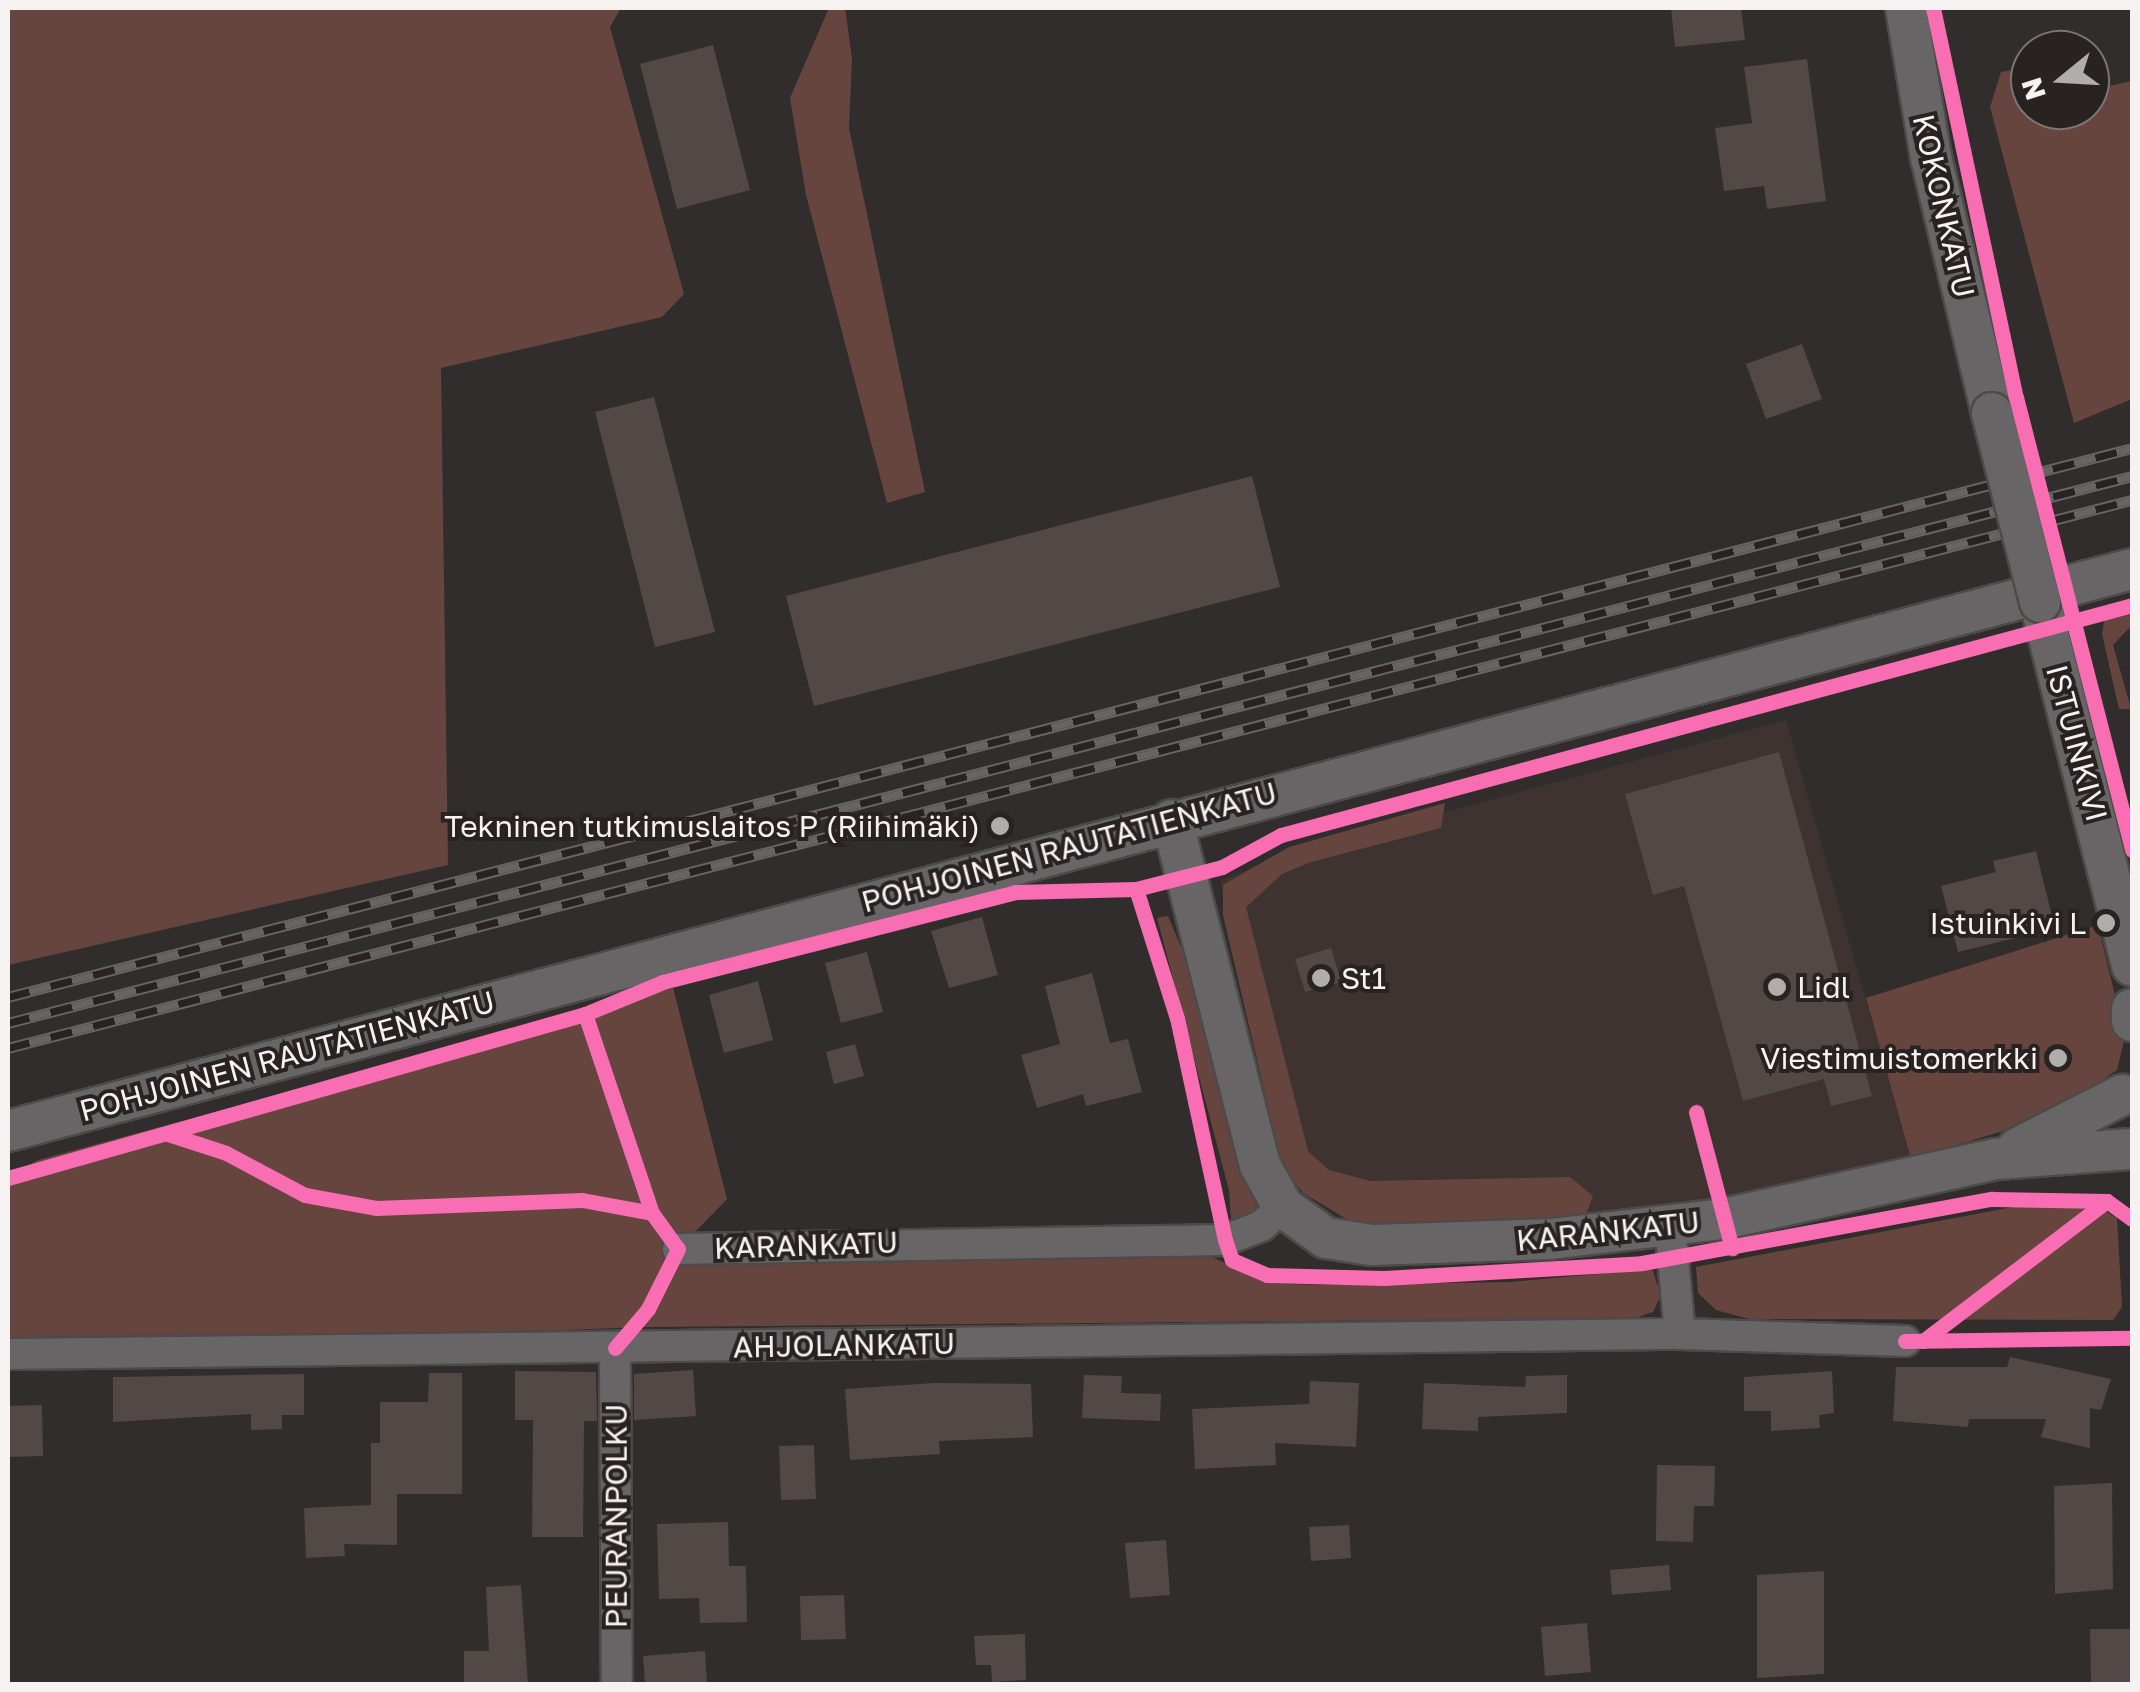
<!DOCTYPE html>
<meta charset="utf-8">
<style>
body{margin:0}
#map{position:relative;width:2140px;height:1692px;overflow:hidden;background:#302d2c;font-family:"Golos Text",sans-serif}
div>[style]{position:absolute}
.built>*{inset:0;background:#3e3331}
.green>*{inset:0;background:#67453f}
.building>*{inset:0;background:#524846}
.roads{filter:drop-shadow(2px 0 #4d4a49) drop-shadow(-2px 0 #4d4a49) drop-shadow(0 2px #4d4a49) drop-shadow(0 -2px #4d4a49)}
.minor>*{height:30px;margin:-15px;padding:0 15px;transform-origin:15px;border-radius:15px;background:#676565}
.tertiary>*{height:40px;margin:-20px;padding:0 20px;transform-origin:20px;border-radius:20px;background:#676565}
.rail>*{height:11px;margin-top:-5.5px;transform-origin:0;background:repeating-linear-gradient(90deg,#282221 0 22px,#676463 0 44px);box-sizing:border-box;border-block:2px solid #676463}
.bridges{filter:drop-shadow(2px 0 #4d4a49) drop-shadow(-2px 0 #4d4a49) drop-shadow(0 2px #4d4a49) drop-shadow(0 -2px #4d4a49)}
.tertiary-bridge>*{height:40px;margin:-20px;padding:0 20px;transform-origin:20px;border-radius:20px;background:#676565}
.cycleway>*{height:15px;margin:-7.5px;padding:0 7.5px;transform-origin:7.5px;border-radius:7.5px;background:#f96db3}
.dots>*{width:28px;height:28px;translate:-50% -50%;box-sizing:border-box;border:5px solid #282221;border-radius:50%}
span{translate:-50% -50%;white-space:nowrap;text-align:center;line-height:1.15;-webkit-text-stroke:8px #282221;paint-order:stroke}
.street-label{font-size:30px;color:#f7f2f2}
.poi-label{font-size:30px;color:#f7f2f2}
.right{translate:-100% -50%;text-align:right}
.left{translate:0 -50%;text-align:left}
.frame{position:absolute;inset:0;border:10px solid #f7f2f2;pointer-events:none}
.north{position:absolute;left:2010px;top:30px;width:100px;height:100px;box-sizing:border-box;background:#282221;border:2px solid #7b7575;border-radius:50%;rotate:252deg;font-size:28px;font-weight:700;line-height:40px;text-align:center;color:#f7f2f2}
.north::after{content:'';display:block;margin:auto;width:35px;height:45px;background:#b1adad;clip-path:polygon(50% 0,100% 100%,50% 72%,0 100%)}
</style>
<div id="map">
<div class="built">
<i style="clip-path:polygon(1786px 720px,1911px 1159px,1695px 1206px,1565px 1222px,1347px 1221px,1288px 1181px,1220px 881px,1279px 857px)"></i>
</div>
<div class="green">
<i style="clip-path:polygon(8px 8px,621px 8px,610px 27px,684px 294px,662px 317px,441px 368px,448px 865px,8px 965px)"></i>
<i style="clip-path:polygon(829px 8px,845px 8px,852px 58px,849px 128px,925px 492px,887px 503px,806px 195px,790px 98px)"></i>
<i style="clip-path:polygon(2030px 67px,2030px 110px,2090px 110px,2090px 90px,2132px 81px,2132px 399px,2074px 423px,1990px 107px,2001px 72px)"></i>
<i style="clip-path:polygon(2132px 614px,2132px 625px,2113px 645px,2131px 709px,2119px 709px,2102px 634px,2104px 621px)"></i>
<i style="clip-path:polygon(1445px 803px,1441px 828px,1311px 862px,1282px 874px,1246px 907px,1308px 1151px,1329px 1170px,1370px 1181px,1570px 1177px,1593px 1196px,1585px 1217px,1357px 1225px,1303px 1193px,1281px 1162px,1223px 915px,1223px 885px,1289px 847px)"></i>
<i style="clip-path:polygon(1168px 916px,1189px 966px,1257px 1202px,1251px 1220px,1232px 1234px,1229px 1190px,1157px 918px)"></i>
<i style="clip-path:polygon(2098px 925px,2125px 1037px,2117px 1070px,2042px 1119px,1911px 1159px,1866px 998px)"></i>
<i style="clip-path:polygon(673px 988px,727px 1199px,697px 1230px,668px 1246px,667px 1258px,768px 1263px,1205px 1254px,1270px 1283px,1316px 1285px,1511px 1282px,1652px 1269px,1661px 1295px,1653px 1312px,1635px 1318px,646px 1327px,8px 1350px,8px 1177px,38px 1160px)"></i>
<i style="clip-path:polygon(2018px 1206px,2098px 1207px,2117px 1218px,2122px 1307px,2113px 1320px,1749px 1319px,1716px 1310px,1698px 1293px,1696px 1267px)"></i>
</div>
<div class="building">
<i style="clip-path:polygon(1671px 8px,1741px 8px,1745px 40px,1675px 47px)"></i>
<i style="clip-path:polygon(713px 45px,750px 190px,677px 209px,640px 64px)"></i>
<i style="clip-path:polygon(1807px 59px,1826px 201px,1767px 209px,1764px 186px,1724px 191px,1715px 128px,1752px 123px,1744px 67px)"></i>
<i style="clip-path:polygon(1802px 344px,1822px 399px,1766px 419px,1746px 364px)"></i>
<i style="clip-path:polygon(654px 397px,715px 632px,655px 647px,595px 412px)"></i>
<i style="clip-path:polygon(1252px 476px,1280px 587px,814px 706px,786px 596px)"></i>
<i style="clip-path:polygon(1779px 752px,1872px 1096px,1831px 1106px,1824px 1079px,1743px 1101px,1684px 886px,1653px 895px,1625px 794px)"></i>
<i style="clip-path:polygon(2036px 851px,2055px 928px,1958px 952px,1941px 886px,1996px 872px,1993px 861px)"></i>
<i style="clip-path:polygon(982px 917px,998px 975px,949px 988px,931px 931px)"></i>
<i style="clip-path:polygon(1331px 948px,1341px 982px,1305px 992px,1295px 959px)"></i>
<i style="clip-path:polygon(867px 952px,883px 1012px,841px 1023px,825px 963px)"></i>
<i style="clip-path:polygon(1092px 973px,1110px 1043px,1128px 1039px,1142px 1092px,1086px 1106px,1083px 1094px,1037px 1108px,1021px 1055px,1060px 1044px,1045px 986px)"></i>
<i style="clip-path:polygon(758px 981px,773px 1040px,724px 1053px,709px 995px)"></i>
<i style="clip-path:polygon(855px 1044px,864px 1076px,834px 1084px,826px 1052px)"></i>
<i style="clip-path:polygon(2010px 1357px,2111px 1379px,2101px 1410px,2090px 1408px,2090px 1448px,2041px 1437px,2046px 1419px,1969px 1419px,1968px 1427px,1893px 1421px,1896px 1367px,2007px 1367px)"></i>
<i style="clip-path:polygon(693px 1370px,696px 1416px,634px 1420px,634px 1374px)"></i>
<i style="clip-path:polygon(515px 1371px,596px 1372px,597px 1421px,584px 1421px,583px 1537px,532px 1537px,533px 1420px,515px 1420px)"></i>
<i style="clip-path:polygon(1832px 1371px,1834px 1413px,1819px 1415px,1820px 1428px,1771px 1431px,1771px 1411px,1744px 1411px,1744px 1377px)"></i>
<i style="clip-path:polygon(429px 1373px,462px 1373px,462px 1494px,397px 1494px,397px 1545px,344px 1544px,345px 1556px,306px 1558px,304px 1508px,371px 1505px,371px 1443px,380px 1443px,380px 1402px,428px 1402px)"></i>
<i style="clip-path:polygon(304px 1374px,304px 1415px,282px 1415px,282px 1429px,251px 1430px,251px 1414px,113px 1422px,113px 1377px)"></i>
<i style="clip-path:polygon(1084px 1375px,1122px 1376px,1121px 1393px,1161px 1394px,1160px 1421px,1082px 1418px)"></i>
<i style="clip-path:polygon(1567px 1375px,1567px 1413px,1478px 1417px,1478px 1431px,1422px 1429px,1424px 1383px,1525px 1387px,1526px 1376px)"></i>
<i style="clip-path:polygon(1310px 1381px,1359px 1383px,1356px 1447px,1275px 1443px,1276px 1465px,1195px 1469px,1192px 1409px,1309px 1404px)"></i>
<i style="clip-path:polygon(934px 1383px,1031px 1384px,1033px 1437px,939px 1441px,940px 1454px,850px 1460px,845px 1389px)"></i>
<i style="clip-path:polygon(42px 1405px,43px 1456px,8px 1457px,8px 1406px)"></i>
<i style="clip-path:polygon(814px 1445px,816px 1499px,781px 1500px,779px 1446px)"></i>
<i style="clip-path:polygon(1657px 1465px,1715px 1466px,1714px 1506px,1694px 1506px,1693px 1542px,1656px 1541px)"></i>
<i style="clip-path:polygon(2112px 1483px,2113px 1589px,2055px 1594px,2054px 1486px)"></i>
<i style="clip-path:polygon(728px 1522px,729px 1566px,746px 1566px,747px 1622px,700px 1623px,699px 1598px,659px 1599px,657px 1524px)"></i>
<i style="clip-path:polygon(1349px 1525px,1351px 1558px,1311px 1561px,1309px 1527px)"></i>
<i style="clip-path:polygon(1166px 1540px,1170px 1595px,1130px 1598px,1125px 1543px)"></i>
<i style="clip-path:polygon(1669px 1565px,1671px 1590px,1612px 1595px,1610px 1570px)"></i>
<i style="clip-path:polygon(1824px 1571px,1824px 1674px,1757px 1678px,1757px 1575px)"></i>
<i style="clip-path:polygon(521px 1585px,528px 1684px,464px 1684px,464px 1651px,489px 1651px,486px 1587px)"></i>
<i style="clip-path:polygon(844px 1595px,846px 1639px,801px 1640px,800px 1596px)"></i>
<i style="clip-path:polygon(1587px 1623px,1591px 1672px,1545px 1676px,1541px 1627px)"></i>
<i style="clip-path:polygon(2090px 1629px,2131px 1629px,2132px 1684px,2091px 1684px)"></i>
<i style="clip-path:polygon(1025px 1634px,1026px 1680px,992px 1682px,991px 1665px,976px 1665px,974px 1636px)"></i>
<i style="clip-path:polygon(705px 1651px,707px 1684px,645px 1684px,643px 1656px)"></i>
</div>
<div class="roads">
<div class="minor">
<i style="left:1670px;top:1225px;width:109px;rotate:84.8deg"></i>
<i style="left:678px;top:1249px;width:547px;rotate:-0.94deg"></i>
<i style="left:1225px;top:1240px;width:39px;rotate:-21deg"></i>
<i style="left:1261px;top:1226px;width:29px;rotate:-41deg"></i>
<i style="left:615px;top:1348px;width:336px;rotate:89.7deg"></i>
<i style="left:8px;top:1354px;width:1672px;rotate:-0.69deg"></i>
<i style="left:1680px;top:1334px;width:225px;rotate:1.8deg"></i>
</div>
<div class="tertiary">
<i style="left:1906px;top:8px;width:151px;rotate:80.5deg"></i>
<i style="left:1931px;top:157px;width:263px;rotate:76.6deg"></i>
<i style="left:2040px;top:602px;width:375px;rotate:75.8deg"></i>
<i style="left:1172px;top:820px;width:356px;rotate:75.7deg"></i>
<i style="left:1260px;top:1165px;width:48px;rotate:61.3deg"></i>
<i style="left:1283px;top:1207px;width:53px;rotate:35.8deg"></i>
<i style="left:1326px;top:1238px;width:47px;rotate:8.7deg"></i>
<i style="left:1372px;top:1245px;width:178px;rotate:-1.9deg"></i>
<i style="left:1550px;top:1239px;width:174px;rotate:-6.6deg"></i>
<i style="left:1723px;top:1219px;width:280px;rotate:-12.4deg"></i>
<i style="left:1997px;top:1159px;width:133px;rotate:-4.3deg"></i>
<i style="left:2132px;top:1009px;width:12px;rotate:90deg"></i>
<i style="left:8px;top:1131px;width:2197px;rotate:-14.82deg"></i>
<i style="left:2018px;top:1148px;width:117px;rotate:-27deg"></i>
</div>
</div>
<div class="rail">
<i style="left:8px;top:997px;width:2194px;rotate:-14.49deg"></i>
<i style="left:8px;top:1023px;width:2193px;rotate:-14.44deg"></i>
<i style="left:8px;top:1048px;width:2194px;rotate:-14.47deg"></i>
</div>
<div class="bridges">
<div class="tertiary-bridge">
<i style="left:1992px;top:413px;width:195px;rotate:75.7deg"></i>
</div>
</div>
<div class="cycleway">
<i style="left:1933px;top:8px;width:398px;rotate:78deg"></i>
<i style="left:2016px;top:397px;width:468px;rotate:75.6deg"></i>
<i style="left:1136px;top:889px;width:135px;rotate:72.4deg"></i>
<i style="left:1177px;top:1018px;width:227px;rotate:77.8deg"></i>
<i style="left:1225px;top:1240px;width:21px;rotate:71deg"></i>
<i style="left:1232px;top:1260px;width:38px;rotate:23deg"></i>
<i style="left:1267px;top:1275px;width:117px;rotate:1.5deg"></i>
<i style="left:1384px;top:1278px;width:258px;rotate:-3.3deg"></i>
<i style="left:1642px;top:1263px;width:356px;rotate:-10.4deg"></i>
<i style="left:1992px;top:1199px;width:115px;rotate:1deg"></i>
<i style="left:2107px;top:1201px;width:31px;rotate:36deg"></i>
<i style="left:585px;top:1014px;width:210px;rotate:71.4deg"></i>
<i style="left:652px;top:1213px;width:44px;rotate:54.2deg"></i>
<i style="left:678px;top:1249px;width:67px;rotate:116.6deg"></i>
<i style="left:648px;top:1309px;width:51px;rotate:130.2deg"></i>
<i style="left:1696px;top:1112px;width:141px;rotate:75.2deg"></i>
<i style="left:168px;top:1134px;width:61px;rotate:18.1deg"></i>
<i style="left:226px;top:1153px;width:89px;rotate:28deg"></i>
<i style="left:305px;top:1195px;width:72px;rotate:10.4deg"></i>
<i style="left:376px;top:1208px;width:206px;rotate:-2.2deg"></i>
<i style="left:582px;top:1200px;width:71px;rotate:10.5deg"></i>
<i style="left:8px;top:1178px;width:600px;rotate:-15.87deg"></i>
<i style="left:585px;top:1014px;width:84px;rotate:-22.3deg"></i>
<i style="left:663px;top:982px;width:363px;rotate:-14.3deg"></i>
<i style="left:1015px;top:892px;width:121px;rotate:-1.4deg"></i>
<i style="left:1136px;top:889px;width:89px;rotate:-14.3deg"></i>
<i style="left:1222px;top:867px;width:67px;rotate:-28.5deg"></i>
<i style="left:1281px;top:835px;width:882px;rotate:-15.12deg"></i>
<i style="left:1905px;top:1341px;width:227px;rotate:-0.8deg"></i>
<i style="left:1923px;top:1341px;width:231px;rotate:-37.3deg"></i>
</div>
<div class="dots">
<i style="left:1000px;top:826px;background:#b1adad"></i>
<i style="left:2106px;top:923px;background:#b1adad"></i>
<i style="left:1321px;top:978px;background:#b1adad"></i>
<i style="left:1777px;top:987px;background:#b1adad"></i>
<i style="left:2058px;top:1058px;background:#b1adad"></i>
</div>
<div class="street-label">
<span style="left:1944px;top:206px;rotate:77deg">KOKONKATU</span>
<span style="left:2077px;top:743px;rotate:75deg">ISTUINKIVI</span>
<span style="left:1069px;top:847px;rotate:-15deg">POHJOINEN RAUTATIENKATU</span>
<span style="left:287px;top:1056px;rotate:-15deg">POHJOINEN RAUTATIENKATU</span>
<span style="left:1608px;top:1231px;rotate:-6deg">KARANKATU</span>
<span style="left:806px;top:1245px;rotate:-2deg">KARANKATU</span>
<span style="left:844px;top:1345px;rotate:-1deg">AHJOLANKATU</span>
<span style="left:616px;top:1516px;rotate:-90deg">PEURANPOLKU</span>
</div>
<div class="poi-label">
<span class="right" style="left:980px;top:826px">Tekninen tutkimuslaitos P (Riihimäki)</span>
<span class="right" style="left:2086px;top:923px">Istuinkivi L</span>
<span class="left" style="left:1341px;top:978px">St1</span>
<span class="left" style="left:1797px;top:987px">Lidl</span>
<span class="right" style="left:2038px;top:1058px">Viestimuistomerkki</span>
</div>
<div class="frame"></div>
<div class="north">N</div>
</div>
